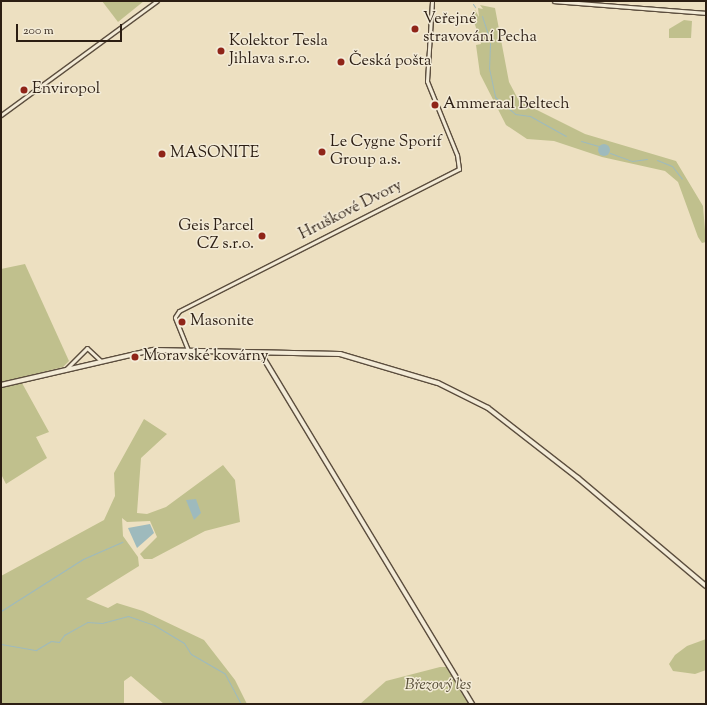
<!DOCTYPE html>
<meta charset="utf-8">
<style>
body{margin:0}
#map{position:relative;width:707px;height:705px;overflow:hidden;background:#ede0c1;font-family:"Sorts Mill Goudy",serif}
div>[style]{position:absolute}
.green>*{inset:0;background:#c0c08d}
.water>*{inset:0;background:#9ebabd}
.round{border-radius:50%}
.stream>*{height:1px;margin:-0.5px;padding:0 0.5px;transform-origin:0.5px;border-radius:0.5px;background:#9ebabd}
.roads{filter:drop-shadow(1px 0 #5c4e3e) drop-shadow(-1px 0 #5c4e3e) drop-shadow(0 1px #5c4e3e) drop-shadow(0 -1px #5c4e3e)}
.street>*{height:3px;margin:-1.5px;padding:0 1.5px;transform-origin:1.5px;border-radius:1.5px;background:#f3ebd7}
.secondary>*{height:4px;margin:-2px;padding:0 2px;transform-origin:2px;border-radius:2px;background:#f3ebd7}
.dots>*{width:11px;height:11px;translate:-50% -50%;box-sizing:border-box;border:2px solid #f3ebd7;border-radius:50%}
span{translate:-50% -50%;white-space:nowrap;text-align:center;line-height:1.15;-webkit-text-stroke:3px #f3ebd7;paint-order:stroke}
.poi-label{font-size:16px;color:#2c1e13}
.left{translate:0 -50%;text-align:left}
.right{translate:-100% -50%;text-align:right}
.street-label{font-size:16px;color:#2c1e13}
.park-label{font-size:16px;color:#584f38;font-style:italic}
.frame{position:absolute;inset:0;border:2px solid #2c1e13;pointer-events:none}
.scale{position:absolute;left:16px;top:24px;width:106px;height:18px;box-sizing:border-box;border:2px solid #2c1e13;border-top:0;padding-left:5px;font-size:12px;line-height:14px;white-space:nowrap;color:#2c1e13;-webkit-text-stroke:3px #f3ebd7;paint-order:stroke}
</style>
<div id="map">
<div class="green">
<i style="clip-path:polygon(102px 1px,144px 1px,118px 22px)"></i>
<i style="clip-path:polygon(480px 5px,495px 8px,509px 82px,519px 101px,585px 134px,676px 161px,703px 206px,706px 242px,702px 243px,698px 237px,678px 182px,665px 171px,602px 157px,554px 141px,527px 139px,506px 125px,480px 74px,476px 45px,481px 44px,472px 15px,475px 10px,479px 17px,478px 8px,483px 9px)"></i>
<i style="clip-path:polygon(684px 20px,692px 21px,691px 38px,669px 38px,669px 29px)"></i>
<i style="clip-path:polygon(25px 264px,69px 361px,63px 367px,2px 382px,1px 269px)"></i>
<i style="clip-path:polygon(22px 383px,49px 432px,36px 437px,47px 458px,6px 484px,1px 474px,1px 388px)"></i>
<i style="clip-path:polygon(144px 419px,167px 434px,141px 458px,137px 513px,147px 514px,166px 507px,223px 465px,235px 480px,240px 522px,205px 531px,152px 559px,144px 559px,140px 554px,157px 537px,150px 521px,127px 522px,122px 518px,123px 536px,138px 557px,139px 566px,86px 599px,108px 608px,117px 603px,143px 611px,204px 640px,235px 680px,247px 704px,164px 704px,131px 676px,124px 681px,124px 704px,1px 704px,1px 576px,104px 520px,115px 496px,114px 473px)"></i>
<i style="clip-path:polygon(706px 639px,706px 670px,695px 674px,673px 671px,669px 664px,675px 655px,687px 646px)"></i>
<i style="clip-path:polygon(440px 667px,448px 667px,470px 704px,360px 704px,386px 681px)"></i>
</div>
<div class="water">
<i class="round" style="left:598px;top:144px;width:12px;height:12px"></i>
<i style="clip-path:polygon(196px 499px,201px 513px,194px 520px,186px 500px)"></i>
<i style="clip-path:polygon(150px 524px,154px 533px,137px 548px,128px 528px)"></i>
</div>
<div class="stream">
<i style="left:473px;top:4px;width:4px;rotate:56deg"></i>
<i style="left:482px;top:16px;width:19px;rotate:72deg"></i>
<i style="left:490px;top:43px;width:25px;rotate:92deg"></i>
<i style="left:489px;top:68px;width:30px;rotate:78deg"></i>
<i style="left:495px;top:97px;width:26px;rotate:40deg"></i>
<i style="left:515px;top:114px;width:15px;rotate:8deg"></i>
<i style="left:530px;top:116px;width:41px;rotate:29.1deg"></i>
<i style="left:581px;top:141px;width:19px;rotate:16deg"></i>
<i style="left:610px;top:153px;width:23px;rotate:20deg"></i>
<i style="left:632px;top:161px;width:15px;rotate:-8deg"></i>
<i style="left:657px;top:160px;width:16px;rotate:22deg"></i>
<i style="left:672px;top:166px;width:16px;rotate:52deg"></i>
<i style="left:1px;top:611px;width:97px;rotate:-32.4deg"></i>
<i style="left:83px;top:559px;width:43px;rotate:-23.6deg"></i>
<i style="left:1px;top:644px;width:36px;rotate:10deg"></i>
<i style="left:36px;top:650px;width:17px;rotate:-31deg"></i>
<i style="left:51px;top:641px;width:8px;rotate:7deg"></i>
<i style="left:59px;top:642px;width:9px;rotate:-54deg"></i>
<i style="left:64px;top:635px;width:26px;rotate:-29deg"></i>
<i style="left:87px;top:622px;width:15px;rotate:4deg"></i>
<i style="left:102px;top:623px;width:27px;rotate:-15deg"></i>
<i style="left:128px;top:616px;width:28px;rotate:19deg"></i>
<i style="left:154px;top:625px;width:35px;rotate:31deg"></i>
<i style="left:184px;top:643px;width:13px;rotate:58deg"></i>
<i style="left:191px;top:654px;width:39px;rotate:30deg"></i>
<i style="left:225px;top:674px;width:34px;rotate:62deg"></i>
</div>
<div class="roads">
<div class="street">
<i style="left:554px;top:1px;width:152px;rotate:4.5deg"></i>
<i style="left:1px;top:115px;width:193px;rotate:-36.2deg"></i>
<i style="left:188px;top:350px;width:35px;rotate:-112deg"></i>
<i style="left:175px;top:317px;width:7px;rotate:-56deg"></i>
<i style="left:179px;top:311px;width:314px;rotate:-26.9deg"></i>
<i style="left:459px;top:169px;width:14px;rotate:-98deg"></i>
<i style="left:457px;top:155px;width:80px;rotate:-112.1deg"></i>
<i style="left:427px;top:81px;width:80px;rotate:-86.4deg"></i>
<i style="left:65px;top:370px;width:31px;rotate:-45deg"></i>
<i style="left:87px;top:348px;width:18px;rotate:43deg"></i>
</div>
<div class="secondary">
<i style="left:261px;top:354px;width:409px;rotate:58.9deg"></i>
<i style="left:1px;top:385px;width:156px;rotate:-13deg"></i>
<i style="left:153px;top:350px;width:187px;rotate:1.2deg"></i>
<i style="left:340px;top:354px;width:102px;rotate:16.5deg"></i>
<i style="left:438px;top:383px;width:56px;rotate:26.6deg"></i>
<i style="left:488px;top:408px;width:114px;rotate:37.9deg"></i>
<i style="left:578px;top:478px;width:167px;rotate:40.2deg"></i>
</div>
</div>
<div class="dots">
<i style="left:415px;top:29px;background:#8f2418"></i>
<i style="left:221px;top:51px;background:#8f2418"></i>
<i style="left:341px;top:62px;background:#8f2418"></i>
<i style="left:24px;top:90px;background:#8f2418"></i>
<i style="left:435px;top:105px;background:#8f2418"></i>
<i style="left:322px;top:152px;background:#8f2418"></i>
<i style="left:162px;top:154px;background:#8f2418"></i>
<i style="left:262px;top:236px;background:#8f2418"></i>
<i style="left:182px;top:322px;background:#8f2418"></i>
<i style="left:135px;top:357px;background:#8f2418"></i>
</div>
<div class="poi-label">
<span class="left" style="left:423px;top:29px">Veřejné<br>stravování Pecha</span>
<span class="left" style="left:229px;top:51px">Kolektor Tesla<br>Jihlava s.r.o.</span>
<span class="left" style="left:349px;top:62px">Česká pošta</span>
<span class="left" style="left:32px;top:90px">Enviropol</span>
<span class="left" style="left:443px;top:105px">Ammeraal Beltech</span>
<span class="left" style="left:330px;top:152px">Le Cygne Sporif<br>Group a.s.</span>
<span class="left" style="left:170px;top:154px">MASONITE</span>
<span class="right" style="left:254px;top:236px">Geis Parcel<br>CZ s.r.o.</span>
<span class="left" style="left:190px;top:322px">Masonite</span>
<span class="left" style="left:143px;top:357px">Moravské kovárny</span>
</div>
<div class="street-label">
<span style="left:351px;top:211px;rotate:-27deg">Hruškové Dvory</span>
</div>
<div class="park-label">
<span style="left:438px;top:686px">Březový les</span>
</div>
<div class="frame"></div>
<div class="scale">200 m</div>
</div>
